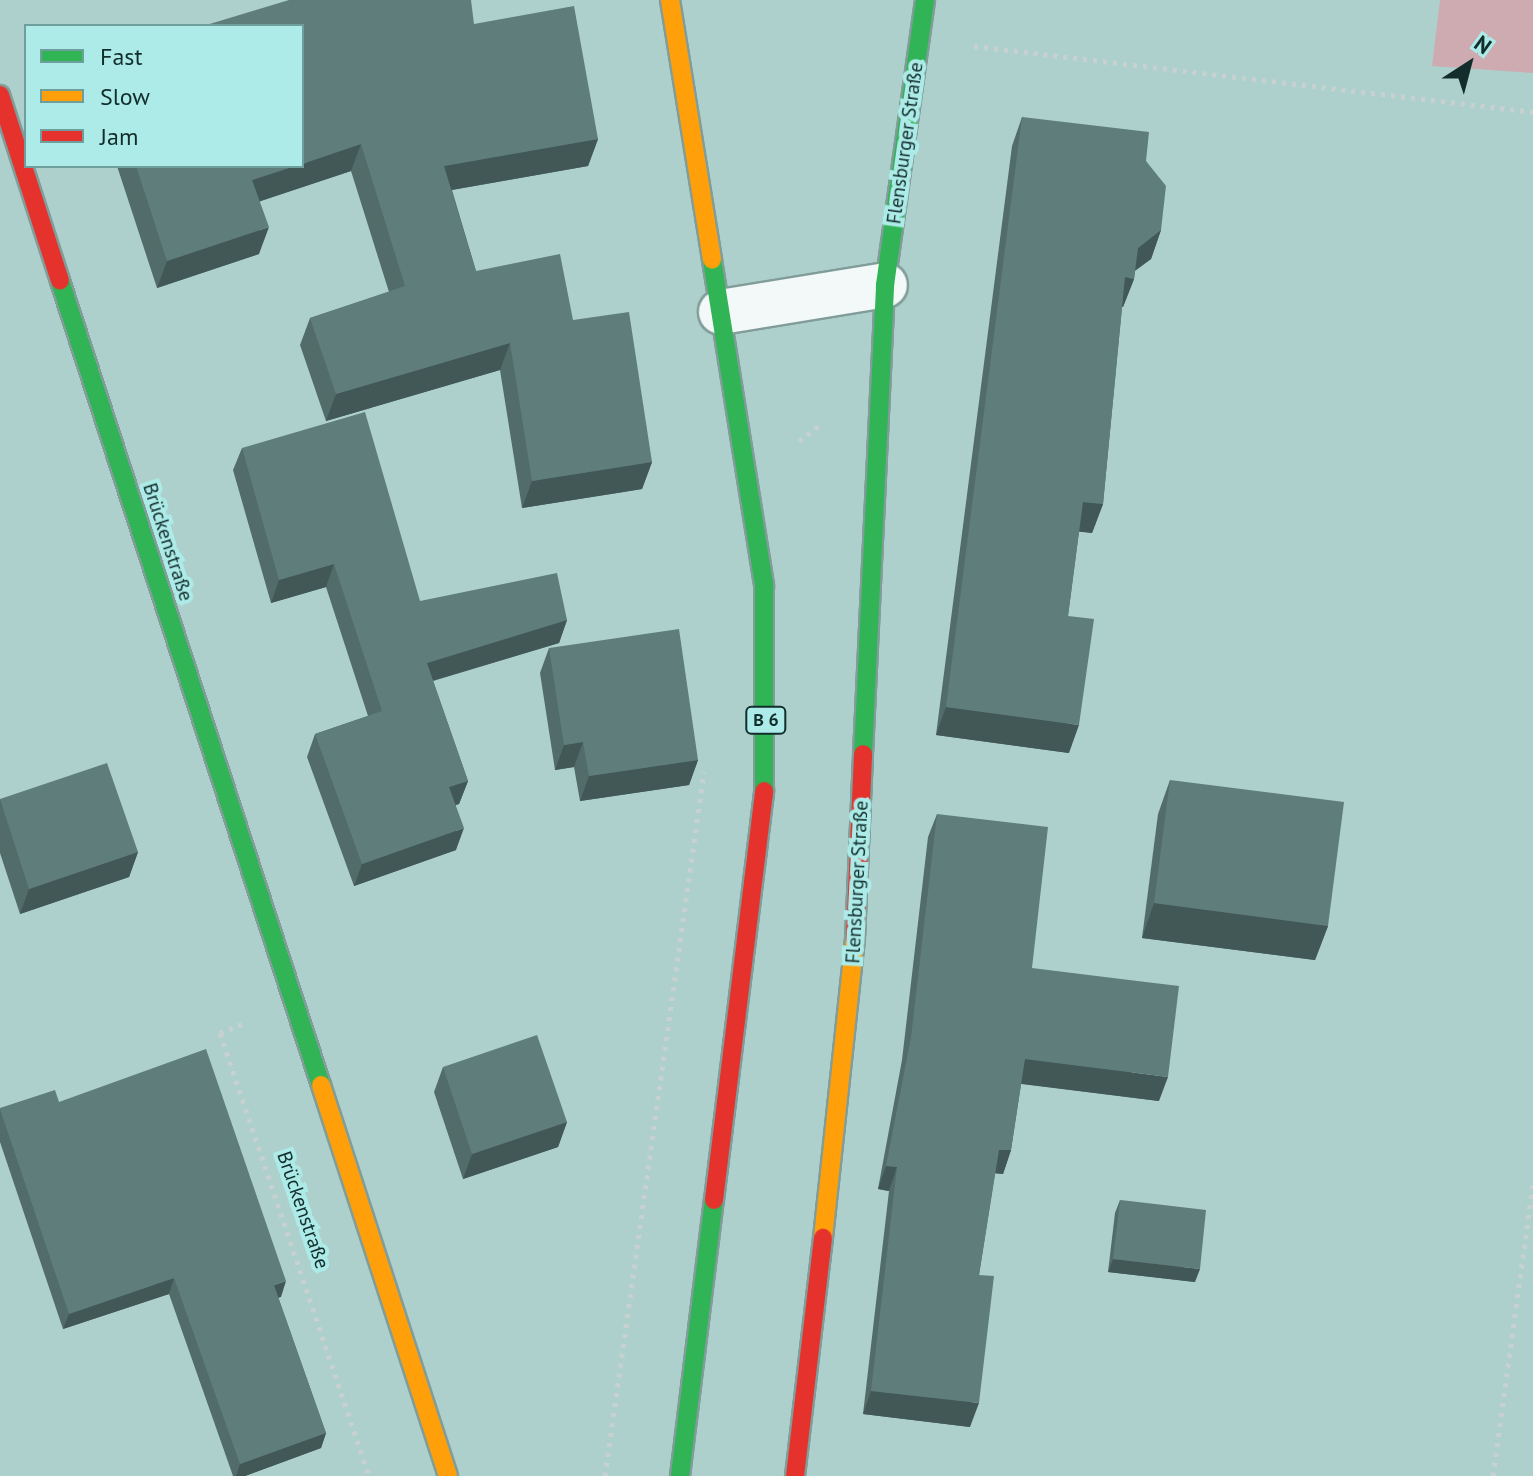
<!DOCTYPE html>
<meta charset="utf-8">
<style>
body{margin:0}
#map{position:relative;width:1533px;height:1476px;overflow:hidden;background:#add0cd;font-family:"PT Sans",sans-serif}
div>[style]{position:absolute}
.green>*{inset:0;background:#cdabb1}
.path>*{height:5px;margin-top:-2.5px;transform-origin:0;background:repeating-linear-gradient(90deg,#c6d1d0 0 4px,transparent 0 10px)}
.roads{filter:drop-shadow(2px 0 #819d9a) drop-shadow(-2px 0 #819d9a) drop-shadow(0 2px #819d9a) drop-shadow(0 -2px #819d9a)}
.street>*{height:44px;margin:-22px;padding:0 22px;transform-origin:22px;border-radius:22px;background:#f3f8f8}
.fast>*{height:18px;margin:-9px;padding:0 9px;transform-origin:9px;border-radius:9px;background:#30b455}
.slow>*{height:18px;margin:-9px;padding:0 9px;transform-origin:9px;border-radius:9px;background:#ff9f0a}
.jam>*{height:18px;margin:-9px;padding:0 9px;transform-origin:9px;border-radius:9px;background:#e5322d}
.wall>*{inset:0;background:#526c6a}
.shaded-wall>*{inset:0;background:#425856}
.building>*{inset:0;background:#5f7d7b}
span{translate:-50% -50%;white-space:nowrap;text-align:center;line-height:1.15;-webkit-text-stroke:8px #acebe7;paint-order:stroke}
.shield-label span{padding:2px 6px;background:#acebe7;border:2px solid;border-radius:6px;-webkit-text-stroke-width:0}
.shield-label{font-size:18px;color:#132d2c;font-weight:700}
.street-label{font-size:20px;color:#132d2c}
.legend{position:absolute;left:24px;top:24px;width:280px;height:144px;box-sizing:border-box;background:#acebe7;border:2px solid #6f9f9c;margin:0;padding:10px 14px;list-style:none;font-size:24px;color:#132d2c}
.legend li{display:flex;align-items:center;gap:16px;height:40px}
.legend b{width:40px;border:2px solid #6f9f9c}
.north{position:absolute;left:1429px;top:24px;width:80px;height:80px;-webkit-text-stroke:6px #acebe7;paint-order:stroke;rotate:36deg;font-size:22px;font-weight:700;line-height:32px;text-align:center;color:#132d2c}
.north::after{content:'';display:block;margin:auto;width:28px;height:36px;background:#132d2c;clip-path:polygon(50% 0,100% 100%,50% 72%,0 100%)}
</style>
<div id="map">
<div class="green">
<i style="clip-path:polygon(1440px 0,1533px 0,1533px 73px,1432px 66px)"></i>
</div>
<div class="path">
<i style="left:974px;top:46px;width:563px;rotate:6.73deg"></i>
<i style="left:799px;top:441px;width:26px;rotate:-37deg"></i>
<i style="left:242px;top:1024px;width:24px;rotate:158deg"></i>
<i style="left:220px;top:1033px;width:467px;rotate:71.4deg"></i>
<i style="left:605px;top:1476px;width:711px;rotate:-82deg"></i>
<i style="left:1493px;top:1476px;width:294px;rotate:-82.2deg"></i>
</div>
<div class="roads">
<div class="street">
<i style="left:721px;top:312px;width:166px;rotate:-9.3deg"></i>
</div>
<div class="fast">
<i style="left:712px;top:260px;width:330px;rotate:80.9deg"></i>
<i style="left:764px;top:586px;width:205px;rotate:90deg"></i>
<i style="left:60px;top:281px;width:845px;rotate:72.02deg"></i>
<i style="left:863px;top:754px;width:470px;rotate:-87.3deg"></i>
<i style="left:885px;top:285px;width:288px;rotate:-82deg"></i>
<i style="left:680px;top:1476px;width:278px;rotate:-83deg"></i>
</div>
<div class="slow">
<i style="left:670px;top:0;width:263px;rotate:80.8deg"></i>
<i style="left:321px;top:1085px;width:411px;rotate:72deg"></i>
<i style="left:823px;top:1238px;width:301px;rotate:-83.9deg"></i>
</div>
<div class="jam">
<i style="left:0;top:95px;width:195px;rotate:72.1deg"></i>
<i style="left:855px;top:939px;width:185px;rotate:-87.5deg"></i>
<i style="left:714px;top:1200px;width:412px;rotate:-83deg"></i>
<i style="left:795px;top:1476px;width:240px;rotate:-83.3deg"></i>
</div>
</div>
<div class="wall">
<i style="clip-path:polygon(474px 24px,598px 139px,588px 166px,452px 190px,476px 271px,573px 320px,652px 462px,642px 489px,522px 508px,500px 370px,326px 421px,300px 345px,310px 318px,389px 292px,351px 171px,260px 201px,259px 254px,157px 288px,117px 166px,302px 166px)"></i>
<i style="clip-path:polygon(1022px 117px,1146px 161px,1161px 230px,1151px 259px,1135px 271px,1134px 279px,1123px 307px,1122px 307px,1103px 504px,1092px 533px,1079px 531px,1068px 616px,1069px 753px,936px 735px,1012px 146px)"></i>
<i style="clip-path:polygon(242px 448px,420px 601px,567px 620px,559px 643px,433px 681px,468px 781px,459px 804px,456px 805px,456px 850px,354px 886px,307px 757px,315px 734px,368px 716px,326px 587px,271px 603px,233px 470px)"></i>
<i style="clip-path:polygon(549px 648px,698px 760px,689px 785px,580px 801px,574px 767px,555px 770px,540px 673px)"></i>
<i style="clip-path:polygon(1170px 780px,1328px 926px,1315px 960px,1142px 938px,1158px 814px)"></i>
<i style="clip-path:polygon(0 799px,138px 852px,129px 877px,20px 914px,0 853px)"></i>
<i style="clip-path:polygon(937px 814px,1032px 968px,1159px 1101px,1021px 1084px,1011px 1150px,1003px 1174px,995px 1173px,979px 1275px,970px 1427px,863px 1414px,889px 1191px,878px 1189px,902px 1060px,928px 837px)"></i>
<i style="clip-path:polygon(443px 1067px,567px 1122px,558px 1147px,463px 1179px,434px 1092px)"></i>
<i style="clip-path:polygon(59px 1102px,281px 1297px,278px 1297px,326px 1433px,321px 1448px,245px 1476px,233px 1476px,169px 1294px,63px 1329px,0 1142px,0 1108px)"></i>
<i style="clip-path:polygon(1120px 1200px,1195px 1282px,1108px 1272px,1115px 1213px)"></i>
</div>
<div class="shaded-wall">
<i style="clip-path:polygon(598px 139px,588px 166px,434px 193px,444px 166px)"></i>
<i style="clip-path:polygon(361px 144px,351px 171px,243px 207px,252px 180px,295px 166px,302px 166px,302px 164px)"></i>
<i style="clip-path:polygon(269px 227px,259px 254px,157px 288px,167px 261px)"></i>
<i style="clip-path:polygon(1161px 230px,1151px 259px,1127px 276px,1138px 248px)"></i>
<i style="clip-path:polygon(1125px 277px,1134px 279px,1123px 307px,1114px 306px)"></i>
<i style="clip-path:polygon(510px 343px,500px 370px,326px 421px,336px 394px)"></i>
<i style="clip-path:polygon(652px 462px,642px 489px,522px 508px,532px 481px)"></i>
<i style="clip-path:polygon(1083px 502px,1103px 504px,1092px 533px,1072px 531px)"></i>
<i style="clip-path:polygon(334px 564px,326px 587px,271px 603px,279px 580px)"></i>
<i style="clip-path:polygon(567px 620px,559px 643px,418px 685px,427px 663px)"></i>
<i style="clip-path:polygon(946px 707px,1079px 725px,1069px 753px,936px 735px)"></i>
<i style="clip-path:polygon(583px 742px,574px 767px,555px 770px,564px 745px)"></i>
<i style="clip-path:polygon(698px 760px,689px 785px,580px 801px,589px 776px)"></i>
<i style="clip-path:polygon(468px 781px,459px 804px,441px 809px,449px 787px)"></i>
<i style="clip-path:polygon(464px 828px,456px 850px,354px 886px,362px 864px)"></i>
<i style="clip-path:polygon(138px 852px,129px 877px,20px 914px,29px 889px)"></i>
<i style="clip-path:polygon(1154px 903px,1328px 926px,1315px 960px,1142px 938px)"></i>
<i style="clip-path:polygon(1025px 1059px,1168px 1077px,1159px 1101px,1016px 1083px)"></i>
<i style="clip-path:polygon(567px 1122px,558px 1147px,463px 1179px,472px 1154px)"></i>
<i style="clip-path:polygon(999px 1150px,1011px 1150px,1003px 1174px,991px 1173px)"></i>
<i style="clip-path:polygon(886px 1166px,897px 1167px,889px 1191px,878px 1189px)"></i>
<i style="clip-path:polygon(1113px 1259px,1200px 1269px,1195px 1282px,1108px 1272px)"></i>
<i style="clip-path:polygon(174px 1278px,169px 1294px,63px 1329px,69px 1314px)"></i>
<i style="clip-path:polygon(286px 1281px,281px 1297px,268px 1301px,274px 1285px)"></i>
<i style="clip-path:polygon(871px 1391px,979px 1403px,970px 1427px,863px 1414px)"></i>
<i style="clip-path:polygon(326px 1433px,321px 1448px,245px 1476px,236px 1476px,240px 1464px)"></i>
</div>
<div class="building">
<i style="clip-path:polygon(289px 0,471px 0,474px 24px,574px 6px,598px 139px,444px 166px,476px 271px,560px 254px,573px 320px,629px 312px,652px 462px,532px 481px,510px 343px,336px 394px,310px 318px,405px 286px,361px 144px,302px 164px,302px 26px,203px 26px)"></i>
<i style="clip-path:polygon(1022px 117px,1149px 132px,1146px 161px,1166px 186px,1161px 230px,1138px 248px,1134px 279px,1125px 277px,1103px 504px,1083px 502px,1068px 616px,1094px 619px,1079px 725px,946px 707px)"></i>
<i style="clip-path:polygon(136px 166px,295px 166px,252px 180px,269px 227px,167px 261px)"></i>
<i style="clip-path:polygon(365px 412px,420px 601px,557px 573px,567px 620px,427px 663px,468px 781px,449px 787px,464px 828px,362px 864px,315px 734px,382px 711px,334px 564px,279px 580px,242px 448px)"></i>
<i style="clip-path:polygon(679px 629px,698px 760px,589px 776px,583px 742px,564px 745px,549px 648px)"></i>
<i style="clip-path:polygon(107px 763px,138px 852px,29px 889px,0 799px)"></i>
<i style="clip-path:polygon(1170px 780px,1344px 802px,1328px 926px,1154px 903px)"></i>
<i style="clip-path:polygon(937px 814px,1048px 827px,1032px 968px,1179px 986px,1168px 1077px,1025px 1059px,1011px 1150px,999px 1150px,979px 1275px,994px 1276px,979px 1403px,871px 1391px,897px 1167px,886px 1166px,911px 1037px)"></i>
<i style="clip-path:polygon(537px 1035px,567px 1122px,472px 1154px,443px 1067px)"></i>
<i style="clip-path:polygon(206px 1049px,286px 1281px,274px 1285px,326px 1433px,240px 1464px,174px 1278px,69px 1314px,0 1109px,0 1108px,55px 1090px,59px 1102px)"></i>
<i style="clip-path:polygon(1120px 1200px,1206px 1210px,1200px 1269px,1113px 1259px)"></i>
</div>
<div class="shield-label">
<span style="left:766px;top:720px">B 6</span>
</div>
<div class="street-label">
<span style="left:905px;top:143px;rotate:-82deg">Flensburger Straße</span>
<span style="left:168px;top:542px;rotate:72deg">Brückenstraße</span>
<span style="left:857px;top:882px;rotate:-87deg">Flensburger Straße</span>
<span style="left:303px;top:1210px;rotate:71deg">Brückenstraße</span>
</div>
<ul class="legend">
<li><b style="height:10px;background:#30b455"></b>Fast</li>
<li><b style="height:10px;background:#ff9f0a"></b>Slow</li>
<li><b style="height:10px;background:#e5322d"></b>Jam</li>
</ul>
<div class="north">N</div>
</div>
